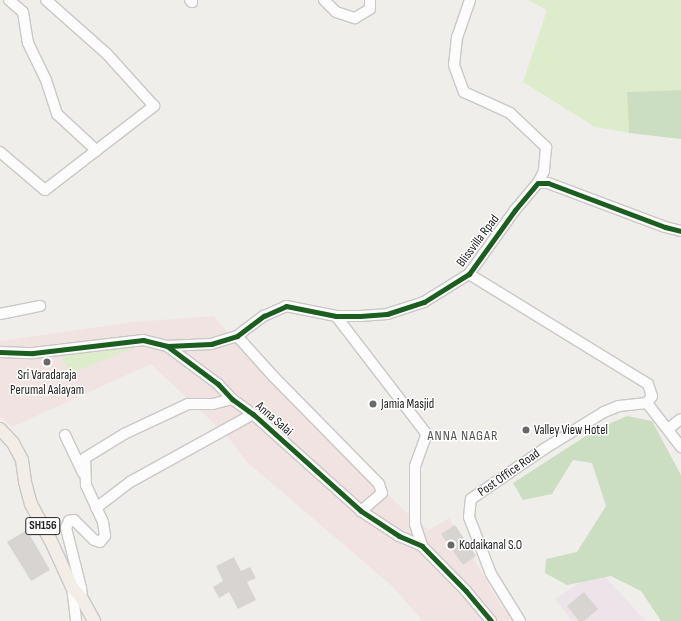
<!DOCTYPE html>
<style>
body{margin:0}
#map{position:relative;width:681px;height:621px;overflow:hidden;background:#f0eeeb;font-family:"Sofia Sans Condensed",sans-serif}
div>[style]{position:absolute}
.commercial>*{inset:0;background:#f1e3e1}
.industrial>*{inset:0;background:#ede4e9}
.grass>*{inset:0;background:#ddeccb}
.forest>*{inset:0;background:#cbdec1}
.building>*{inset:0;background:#d7d4d2}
.roads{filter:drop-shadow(1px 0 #c9c8c7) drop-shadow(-1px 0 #c9c8c7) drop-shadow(0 1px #c9c8c7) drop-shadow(0 -1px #c9c8c7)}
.minor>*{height:10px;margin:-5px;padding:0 5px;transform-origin:5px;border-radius:5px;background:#fdfcfc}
.major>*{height:12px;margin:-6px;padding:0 6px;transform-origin:6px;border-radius:6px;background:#f3ede7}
.cycleway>*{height:5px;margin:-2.5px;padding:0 2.5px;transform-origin:2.5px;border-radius:2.5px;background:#1b5e20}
.dots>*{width:11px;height:11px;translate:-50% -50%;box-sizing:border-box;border:2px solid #fff;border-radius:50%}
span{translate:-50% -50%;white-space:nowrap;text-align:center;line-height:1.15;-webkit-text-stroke:3px #fff;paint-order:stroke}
.shield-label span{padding:1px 3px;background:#fff;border:1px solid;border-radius:3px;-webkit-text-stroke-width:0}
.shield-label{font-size:12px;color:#222;font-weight:700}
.street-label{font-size:13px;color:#222}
.poi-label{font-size:13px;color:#222}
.left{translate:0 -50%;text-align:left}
.neighbourhood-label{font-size:14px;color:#555;letter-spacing:1px}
</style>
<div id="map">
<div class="commercial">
<i style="clip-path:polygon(214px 316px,237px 344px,408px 514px,429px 530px,449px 518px,501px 605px,513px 621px,423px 621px,393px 587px,247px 462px,227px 436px,151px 364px,12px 427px,0 417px,0 341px,133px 322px)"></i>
</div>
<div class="industrial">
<i style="clip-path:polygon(599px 570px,646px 621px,572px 621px,555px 599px)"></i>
</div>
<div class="grass">
<i style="clip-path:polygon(528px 0,681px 0,681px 90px,627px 92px,629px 133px,595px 127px,523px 82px,547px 10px)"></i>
<i style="clip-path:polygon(136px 347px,70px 374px,60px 354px)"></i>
</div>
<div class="forest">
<i style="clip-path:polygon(681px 90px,681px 139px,629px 133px,627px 92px)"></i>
<i style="clip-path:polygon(627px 416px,652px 421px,681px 475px,681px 621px,661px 621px,641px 591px,611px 576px,567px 585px,545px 573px,546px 559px,577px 552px,606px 506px,592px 463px,573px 460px,552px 494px,523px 500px,513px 483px,595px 430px)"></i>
</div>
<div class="building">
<i style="clip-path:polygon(455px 525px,476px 556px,463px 565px,441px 534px)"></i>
<i style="clip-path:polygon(27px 530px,50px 570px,31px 581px,7px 542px)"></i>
<i style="clip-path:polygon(234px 557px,241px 571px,250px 567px,256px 578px,247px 582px,256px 600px,238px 609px,229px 592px,219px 598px,213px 587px,223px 581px,216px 566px)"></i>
<i style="clip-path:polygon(584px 592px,598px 609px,584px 621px,579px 621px,567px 606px)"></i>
</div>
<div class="roads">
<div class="minor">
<i style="left:9px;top:0;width:18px;rotate:41deg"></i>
<i style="left:23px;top:12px;width:31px;rotate:81deg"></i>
<i style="left:28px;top:43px;width:41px;rotate:64.1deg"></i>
<i style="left:46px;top:80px;width:36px;rotate:72deg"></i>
<i style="left:57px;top:114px;width:54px;rotate:42.8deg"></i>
<i style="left:190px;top:0;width:3px;rotate:45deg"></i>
<i style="left:192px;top:2px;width:2px;rotate:-90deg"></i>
<i style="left:324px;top:0;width:17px;rotate:45deg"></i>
<i style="left:336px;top:12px;width:20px;rotate:18deg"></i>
<i style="left:355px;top:18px;width:17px;rotate:-31deg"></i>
<i style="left:370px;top:9px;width:9px;rotate:-90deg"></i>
<i style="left:470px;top:0;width:39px;rotate:109deg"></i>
<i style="left:457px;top:37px;width:28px;rotate:96deg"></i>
<i style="left:454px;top:65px;width:29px;rotate:70deg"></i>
<i style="left:464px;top:92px;width:51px;rotate:24.5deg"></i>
<i style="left:510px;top:113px;width:50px;rotate:43.4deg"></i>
<i style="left:546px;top:147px;width:24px;rotate:95deg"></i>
<i style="left:544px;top:171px;width:13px;rotate:117deg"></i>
<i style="left:0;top:152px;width:59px;rotate:40.2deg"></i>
<i style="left:45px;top:190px;width:138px;rotate:-37.6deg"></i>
<i style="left:154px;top:106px;width:70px;rotate:-132.1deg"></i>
<i style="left:107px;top:54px;width:81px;rotate:-138.5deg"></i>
<i style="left:469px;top:274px;width:210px;rotate:31.6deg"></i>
<i style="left:648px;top:384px;width:13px;rotate:72deg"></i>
<i style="left:652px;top:396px;width:9px;rotate:126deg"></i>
<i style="left:0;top:314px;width:41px;rotate:-11.3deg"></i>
<i style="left:336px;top:316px;width:146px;rotate:52.5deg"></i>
<i style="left:425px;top:432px;width:4px;rotate:76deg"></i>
<i style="left:426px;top:436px;width:32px;rotate:110deg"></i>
<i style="left:415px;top:466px;width:58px;rotate:90deg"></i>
<i style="left:415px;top:524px;width:23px;rotate:72deg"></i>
<i style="left:237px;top:336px;width:54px;rotate:48deg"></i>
<i style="left:273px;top:376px;width:151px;rotate:45.5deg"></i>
<i style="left:379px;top:484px;width:9px;rotate:72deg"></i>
<i style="left:382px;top:493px;width:28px;rotate:139deg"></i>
<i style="left:167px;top:346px;width:44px;rotate:-2.6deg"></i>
<i style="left:211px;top:344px;width:27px;rotate:-17deg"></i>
<i style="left:237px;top:336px;width:34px;rotate:-37deg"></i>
<i style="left:264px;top:316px;width:24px;rotate:-24deg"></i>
<i style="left:286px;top:306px;width:51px;rotate:11.3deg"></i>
<i style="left:336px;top:316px;width:24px"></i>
<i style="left:360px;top:316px;width:27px;rotate:-4deg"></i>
<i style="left:387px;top:314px;width:39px;rotate:-18deg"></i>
<i style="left:424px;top:302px;width:53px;rotate:-31.9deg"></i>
<i style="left:469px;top:274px;width:79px;rotate:-54.3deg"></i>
<i style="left:515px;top:210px;width:35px;rotate:-50deg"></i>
<i style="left:538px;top:183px;width:10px"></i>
<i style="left:548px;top:183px;width:125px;rotate:20.6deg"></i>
<i style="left:665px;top:227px;width:16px;rotate:14deg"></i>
<i style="left:0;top:352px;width:33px;rotate:2deg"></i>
<i style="left:33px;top:353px;width:111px;rotate:-6.7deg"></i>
<i style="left:143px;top:340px;width:25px;rotate:14deg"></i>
<i style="left:167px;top:346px;width:64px;rotate:36.7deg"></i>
<i style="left:218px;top:384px;width:21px;rotate:47deg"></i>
<i style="left:232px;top:399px;width:26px;rotate:36deg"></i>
<i style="left:253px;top:414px;width:145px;rotate:41.9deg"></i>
<i style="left:361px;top:511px;width:45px;rotate:33.3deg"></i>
<i style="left:399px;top:536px;width:25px;rotate:23deg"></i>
<i style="left:422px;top:546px;width:63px;rotate:45.6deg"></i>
<i style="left:466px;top:591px;width:39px;rotate:50deg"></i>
<i style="left:647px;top:403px;width:56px;rotate:52.3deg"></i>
<i style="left:668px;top:429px;width:16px;rotate:-38deg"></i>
<i style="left:65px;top:435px;width:42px;rotate:64.7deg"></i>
<i style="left:96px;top:508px;width:43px;rotate:-37.4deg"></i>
<i style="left:130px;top:482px;width:141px;rotate:-28.9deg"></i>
<i style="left:72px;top:587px;width:34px;rotate:83deg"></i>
<i style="left:82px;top:599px;width:11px;rotate:-95deg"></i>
<i style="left:81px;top:588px;width:62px;rotate:-104deg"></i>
<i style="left:66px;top:528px;width:8px;rotate:-67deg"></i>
<i style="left:69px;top:521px;width:5px;rotate:-11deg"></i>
<i style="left:74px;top:520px;width:28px;rotate:45deg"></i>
<i style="left:94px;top:540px;width:6px;rotate:18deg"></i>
<i style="left:100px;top:542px;width:8px;rotate:-50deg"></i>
<i style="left:105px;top:536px;width:14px;rotate:-98deg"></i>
<i style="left:103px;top:522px;width:41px;rotate:-114.7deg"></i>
<i style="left:86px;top:485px;width:27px;rotate:-92deg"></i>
<i style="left:85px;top:458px;width:46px;rotate:-31.6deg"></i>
<i style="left:124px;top:434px;width:71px;rotate:-25.1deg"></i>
<i style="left:188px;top:404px;width:25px"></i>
<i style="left:213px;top:404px;width:20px;rotate:-15deg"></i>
<i style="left:520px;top:621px;width:55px;rotate:-121.7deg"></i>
<i style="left:491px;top:574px;width:61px;rotate:-111.1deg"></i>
<i style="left:469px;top:517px;width:18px;rotate:-84deg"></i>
<i style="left:471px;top:499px;width:88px;rotate:-34.4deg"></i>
<i style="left:544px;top:449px;width:70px;rotate:-31.7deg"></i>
<i style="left:604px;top:412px;width:16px;rotate:-22deg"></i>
<i style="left:619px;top:406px;width:28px;rotate:-6deg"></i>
</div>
<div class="major">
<i style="left:0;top:429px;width:19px;rotate:47deg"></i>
<i style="left:13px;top:443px;width:19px;rotate:62deg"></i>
<i style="left:22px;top:460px;width:22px;rotate:82deg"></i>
<i style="left:25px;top:482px;width:23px;rotate:75deg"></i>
<i style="left:31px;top:504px;width:40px;rotate:62deg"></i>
<i style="left:50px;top:539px;width:53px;rotate:65.4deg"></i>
<i style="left:72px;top:587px;width:16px;rotate:50deg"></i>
<i style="left:82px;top:599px;width:25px;rotate:61deg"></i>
</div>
</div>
<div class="cycleway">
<i style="left:167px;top:346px;width:44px;rotate:-2.6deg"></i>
<i style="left:211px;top:344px;width:27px;rotate:-17deg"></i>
<i style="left:237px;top:336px;width:34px;rotate:-37deg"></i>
<i style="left:264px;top:316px;width:24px;rotate:-24deg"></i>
<i style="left:286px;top:306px;width:51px;rotate:11.3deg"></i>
<i style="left:336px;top:316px;width:24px"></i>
<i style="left:360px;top:316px;width:27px;rotate:-4deg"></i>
<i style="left:387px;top:314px;width:39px;rotate:-18deg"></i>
<i style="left:424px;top:302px;width:53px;rotate:-31.9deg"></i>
<i style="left:469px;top:274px;width:79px;rotate:-54.3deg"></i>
<i style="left:515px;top:210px;width:35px;rotate:-50deg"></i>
<i style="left:538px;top:183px;width:10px"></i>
<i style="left:548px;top:183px;width:125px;rotate:20.6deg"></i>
<i style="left:665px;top:227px;width:16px;rotate:14deg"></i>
<i style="left:0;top:352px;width:33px;rotate:2deg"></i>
<i style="left:33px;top:353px;width:111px;rotate:-6.7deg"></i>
<i style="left:143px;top:340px;width:25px;rotate:14deg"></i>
<i style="left:167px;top:346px;width:64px;rotate:36.7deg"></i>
<i style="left:218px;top:384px;width:21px;rotate:47deg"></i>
<i style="left:232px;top:399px;width:26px;rotate:36deg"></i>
<i style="left:253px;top:414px;width:145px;rotate:41.9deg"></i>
<i style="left:361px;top:511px;width:45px;rotate:33.3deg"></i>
<i style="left:399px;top:536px;width:25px;rotate:23deg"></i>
<i style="left:422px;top:546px;width:63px;rotate:45.6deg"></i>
<i style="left:466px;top:591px;width:39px;rotate:50deg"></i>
</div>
<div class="dots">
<i style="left:47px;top:362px;background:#6a6968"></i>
<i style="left:373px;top:404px;background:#6a6968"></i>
<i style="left:526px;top:430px;background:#6a6968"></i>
<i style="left:451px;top:545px;background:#6a6968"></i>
</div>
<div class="shield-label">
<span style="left:43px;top:526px">SH156</span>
</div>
<div class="street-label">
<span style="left:478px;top:241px;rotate:-53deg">Blissvilla Rpad</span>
<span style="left:274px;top:419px;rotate:41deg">Anna Salai</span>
<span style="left:509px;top:473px;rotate:-35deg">Post Office Road</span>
</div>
<div class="poi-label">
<span style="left:47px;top:383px">Sri Varadaraja<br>Perumal Aalayam</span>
<span class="left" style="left:381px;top:404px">Jamia Masjid</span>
<span class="left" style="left:534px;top:430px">Valley View Hotel</span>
<span class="left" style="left:459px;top:545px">Kodaikanal S.O</span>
</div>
<div class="neighbourhood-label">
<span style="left:463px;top:436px">ANNA NAGAR</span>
</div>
</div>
